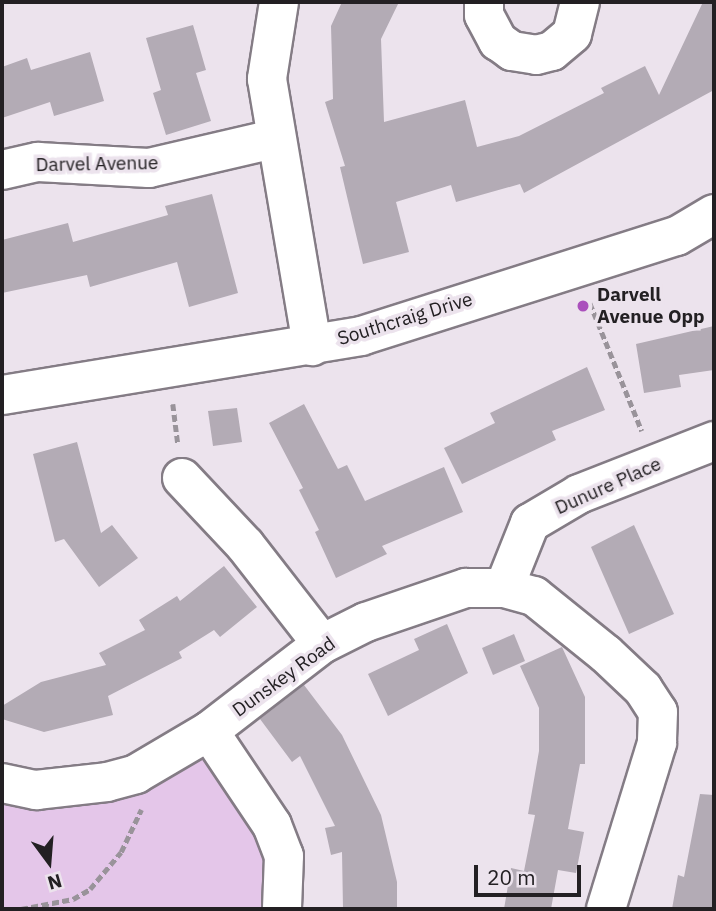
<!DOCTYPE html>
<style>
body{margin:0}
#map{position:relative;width:716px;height:911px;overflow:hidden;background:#ece3ed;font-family:"IBM Plex Sans",sans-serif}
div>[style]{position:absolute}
.green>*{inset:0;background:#e4c6e9}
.building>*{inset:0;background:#b3abb5}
.path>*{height:4.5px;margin-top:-2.25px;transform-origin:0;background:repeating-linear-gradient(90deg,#99939a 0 7px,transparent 0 10.5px)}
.roads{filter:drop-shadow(2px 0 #847c85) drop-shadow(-2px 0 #847c85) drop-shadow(0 2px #847c85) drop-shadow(0 -2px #847c85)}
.street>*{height:38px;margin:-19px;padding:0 19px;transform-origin:19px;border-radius:19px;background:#fff}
.secondary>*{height:38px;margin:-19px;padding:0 19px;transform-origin:19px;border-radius:19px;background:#fff}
.dots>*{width:19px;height:19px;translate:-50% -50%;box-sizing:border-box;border:4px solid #ece3ed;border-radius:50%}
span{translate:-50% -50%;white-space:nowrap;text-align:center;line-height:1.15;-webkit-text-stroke:7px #ece3ed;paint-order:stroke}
.street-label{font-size:19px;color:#232023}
.poi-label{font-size:19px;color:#232023;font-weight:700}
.left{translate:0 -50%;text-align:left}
.frame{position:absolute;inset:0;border:4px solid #232023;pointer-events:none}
.north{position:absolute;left:14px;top:827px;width:70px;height:70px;-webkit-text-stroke:5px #ece3ed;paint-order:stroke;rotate:164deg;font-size:19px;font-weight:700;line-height:28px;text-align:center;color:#232023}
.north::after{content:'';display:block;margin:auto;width:24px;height:32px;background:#232023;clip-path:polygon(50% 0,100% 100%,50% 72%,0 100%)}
.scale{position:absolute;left:474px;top:865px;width:107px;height:32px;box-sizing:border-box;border:4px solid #232023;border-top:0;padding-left:9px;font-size:21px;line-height:24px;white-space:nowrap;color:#232023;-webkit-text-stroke:5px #ece3ed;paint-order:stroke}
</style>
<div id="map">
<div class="green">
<i style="clip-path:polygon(208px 737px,268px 826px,267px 909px,2px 909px,2px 787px,39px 795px)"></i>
</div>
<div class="building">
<i style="clip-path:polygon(342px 2px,399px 2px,381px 39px,384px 122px,465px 100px,477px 147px,519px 136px,604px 93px,601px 88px,645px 66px,659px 95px,703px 2px,714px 2px,714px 90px,524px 193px,520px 184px,456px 202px,451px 185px,396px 202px,409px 252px,363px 264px,340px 167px,345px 166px,325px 102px,333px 99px,331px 26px)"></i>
<i style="clip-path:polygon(193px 25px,206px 70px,196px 73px,211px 121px,166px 135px,153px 93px,161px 90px,146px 38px)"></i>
<i style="clip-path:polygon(90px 52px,104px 101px,54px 116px,50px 102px,2px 118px,2px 67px,27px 58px,31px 70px)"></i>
<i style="clip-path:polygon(212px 194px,238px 293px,189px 307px,177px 262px,90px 287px,87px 275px,2px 293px,2px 240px,68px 223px,73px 242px,168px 215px,165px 206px)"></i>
<i style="clip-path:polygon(714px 326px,714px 370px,679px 375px,681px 387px,644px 393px,636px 344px)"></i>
<i style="clip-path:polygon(587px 367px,605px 410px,552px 431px,556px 440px,462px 484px,444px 448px,495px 423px,490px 413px)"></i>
<i style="clip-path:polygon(304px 404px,338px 469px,347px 465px,365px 501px,444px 467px,463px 512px,382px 546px,387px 554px,336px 578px,315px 532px,319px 530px,299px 490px,303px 488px,269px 423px)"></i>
<i style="clip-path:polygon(237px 408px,242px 442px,213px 446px,208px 411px)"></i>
<i style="clip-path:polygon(77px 442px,101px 533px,112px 525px,138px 558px,99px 587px,64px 539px,55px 542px,33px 454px)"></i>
<i style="clip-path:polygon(634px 525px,674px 614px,629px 634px,591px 547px)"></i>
<i style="clip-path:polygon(224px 566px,257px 607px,220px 637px,214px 630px,179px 652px,182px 658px,108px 696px,113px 715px,44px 732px,2px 719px,2px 706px,41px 682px,106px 665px,99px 653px,145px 630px,139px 620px,177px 596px,180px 601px)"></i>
<i style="clip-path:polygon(447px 624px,468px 673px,388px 716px,368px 674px,419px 650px,414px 639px)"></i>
<i style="clip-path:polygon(514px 634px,525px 661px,493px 675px,482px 648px)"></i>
<i style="clip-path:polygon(562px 647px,585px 697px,585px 764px,580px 764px,568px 829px,584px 832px,576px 873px,558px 870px,551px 909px,504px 909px,511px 868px,524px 871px,535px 815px,528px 814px,539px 751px,539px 708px,520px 666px)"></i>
<i style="clip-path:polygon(304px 685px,342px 735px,381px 815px,397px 882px,397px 909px,343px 909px,342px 852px,331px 855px,325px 828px,335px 826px,300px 756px,292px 762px,260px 719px)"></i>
<i style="clip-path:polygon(700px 794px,714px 795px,714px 909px,672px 909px,678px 875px,684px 877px)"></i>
</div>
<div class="path">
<i style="left:590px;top:303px;width:138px;rotate:67.9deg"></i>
<i style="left:173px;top:404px;width:40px;rotate:82.9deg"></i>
<i style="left:21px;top:909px;width:53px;rotate:-10.9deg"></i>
<i style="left:73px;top:899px;width:20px;rotate:-30deg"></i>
<i style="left:90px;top:889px;width:48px;rotate:-50deg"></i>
<i style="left:121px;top:852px;width:47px;rotate:-64.5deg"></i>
</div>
<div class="roads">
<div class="street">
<i style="left:279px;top:2px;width:78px;rotate:98.9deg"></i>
<i style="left:267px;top:79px;width:271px;rotate:80.4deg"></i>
<i style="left:484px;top:2px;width:13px;rotate:90deg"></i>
<i style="left:484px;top:15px;width:30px;rotate:62deg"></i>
<i style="left:498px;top:41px;width:17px;rotate:36deg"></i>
<i style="left:512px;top:51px;width:24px;rotate:9deg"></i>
<i style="left:536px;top:55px;width:16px;rotate:-14deg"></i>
<i style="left:552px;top:51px;width:26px;rotate:-40deg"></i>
<i style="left:572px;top:34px;width:33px;rotate:-76deg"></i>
<i style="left:2px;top:170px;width:37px;rotate:-13deg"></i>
<i style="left:38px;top:162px;width:111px;rotate:3.1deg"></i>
<i style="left:149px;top:168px;width:128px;rotate:-13.1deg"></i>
<i style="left:182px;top:478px;width:92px;rotate:46.8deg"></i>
<i style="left:245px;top:545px;width:125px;rotate:52.1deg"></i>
<i style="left:504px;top:588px;width:70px;rotate:-68.2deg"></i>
<i style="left:530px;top:523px;width:57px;rotate:-30.6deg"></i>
<i style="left:579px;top:494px;width:145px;rotate:-21.4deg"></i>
<i style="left:209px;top:731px;width:113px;rotate:56.2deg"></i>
<i style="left:272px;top:825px;width:33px;rotate:69deg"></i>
<i style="left:284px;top:856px;width:53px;rotate:92.2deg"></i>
<i style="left:2px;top:783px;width:35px;rotate:12deg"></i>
<i style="left:36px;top:790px;width:71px;rotate:-6.4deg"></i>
<i style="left:107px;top:782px;width:30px;rotate:-15deg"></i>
<i style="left:136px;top:774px;width:85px;rotate:-30.5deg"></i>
<i style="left:209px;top:731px;width:143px;rotate:-37.6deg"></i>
<i style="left:322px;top:644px;width:49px;rotate:-26.6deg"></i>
<i style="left:366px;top:622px;width:106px;rotate:-18.8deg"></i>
<i style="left:466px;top:588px;width:38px"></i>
<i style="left:504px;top:588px;width:31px;rotate:15deg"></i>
<i style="left:534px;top:596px;width:92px;rotate:38.9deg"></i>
<i style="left:606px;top:654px;width:51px;rotate:43.4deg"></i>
<i style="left:643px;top:689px;width:27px;rotate:57deg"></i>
<i style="left:658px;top:712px;width:31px;rotate:92deg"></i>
<i style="left:657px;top:743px;width:174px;rotate:107.1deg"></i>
</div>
<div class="secondary">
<i style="left:2px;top:395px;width:364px;rotate:-9.3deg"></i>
<i style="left:361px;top:336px;width:331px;rotate:-17.6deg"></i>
<i style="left:677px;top:236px;width:43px;rotate:-30.7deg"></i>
</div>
</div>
<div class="dots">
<i style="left:583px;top:306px;background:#aa50bc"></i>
</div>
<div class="street-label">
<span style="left:97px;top:164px;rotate:-1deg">Darvel Avenue</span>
<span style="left:405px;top:319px;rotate:-17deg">Southcraig Drive</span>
<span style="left:608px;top:486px;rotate:-24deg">Dunure Place</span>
<span style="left:284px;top:677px;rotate:-36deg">Dunskey Road</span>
</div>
<div class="poi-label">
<span class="left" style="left:597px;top:306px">Darvell<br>Avenue Opp</span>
</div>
<div class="frame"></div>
<div class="north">N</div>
<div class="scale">20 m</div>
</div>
